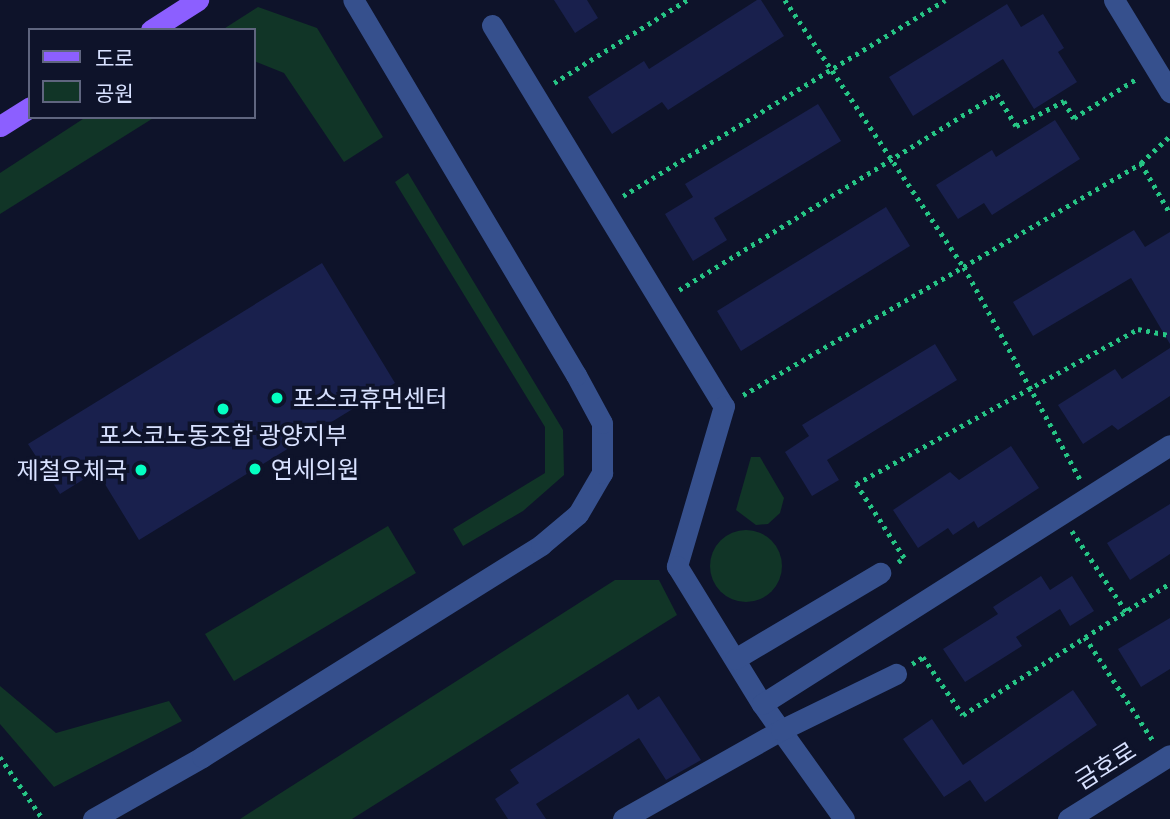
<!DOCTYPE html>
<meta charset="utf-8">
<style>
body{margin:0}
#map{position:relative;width:1170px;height:819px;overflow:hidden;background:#0e132a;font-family:"Exo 2","Noto Sans KR",sans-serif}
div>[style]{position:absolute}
.green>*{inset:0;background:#113527}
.round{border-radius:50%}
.building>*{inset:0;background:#19204d}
.path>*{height:4.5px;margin-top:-2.25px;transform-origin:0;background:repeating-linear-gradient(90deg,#26c585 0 3.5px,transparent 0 8.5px)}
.minor>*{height:21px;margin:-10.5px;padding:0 10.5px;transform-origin:10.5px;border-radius:10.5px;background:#36508d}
.major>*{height:21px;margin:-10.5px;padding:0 10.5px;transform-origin:10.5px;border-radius:10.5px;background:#8c5fff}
.dots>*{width:19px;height:19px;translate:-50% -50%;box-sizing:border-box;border:4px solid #0e132a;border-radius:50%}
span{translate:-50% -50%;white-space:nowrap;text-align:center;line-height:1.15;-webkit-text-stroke:7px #0e132a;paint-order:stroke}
.poi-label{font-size:24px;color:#d8e1ff}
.left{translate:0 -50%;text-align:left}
.right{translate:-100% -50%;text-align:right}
.street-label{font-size:24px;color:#d8e1ff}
.legend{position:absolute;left:28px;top:28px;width:228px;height:91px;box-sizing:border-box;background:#0e132a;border:2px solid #5f657f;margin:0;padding:9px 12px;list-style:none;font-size:21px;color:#d8e1ff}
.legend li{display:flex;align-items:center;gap:14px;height:35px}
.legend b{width:35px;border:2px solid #5f657f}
</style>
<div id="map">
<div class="green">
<i style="clip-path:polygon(258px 7px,317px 28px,383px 137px,344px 162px,284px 73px,254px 61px,254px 30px,222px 30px)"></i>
<i style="clip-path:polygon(86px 117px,155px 117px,0 214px,0 173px)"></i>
<i style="clip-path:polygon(408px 173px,563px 430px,564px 475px,523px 511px,463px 546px,453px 529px,545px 473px,545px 427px,395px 182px)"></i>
<i style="clip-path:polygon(751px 457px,760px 457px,784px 498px,780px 513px,768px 524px,756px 525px,736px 510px)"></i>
<i style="clip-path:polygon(388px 526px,416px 573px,234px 681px,205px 634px)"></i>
<i class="round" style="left:710px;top:530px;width:72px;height:72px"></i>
<i style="clip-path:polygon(615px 580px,659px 580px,677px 615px,352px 819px,240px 819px)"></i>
<i style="clip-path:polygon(0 686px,56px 733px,169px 701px,182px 721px,54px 787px,0 724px)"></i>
</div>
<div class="building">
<i style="clip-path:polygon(554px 0,587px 0,598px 18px,575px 33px)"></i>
<i style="clip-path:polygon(757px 0,761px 0,784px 36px,668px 110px,662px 102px,612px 134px,588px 97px,644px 61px,649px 69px)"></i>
<i style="clip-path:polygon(1007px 4px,1021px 27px,1043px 14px,1064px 48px,1058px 52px,1077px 82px,1034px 109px,1003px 59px,913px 116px,889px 77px)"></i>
<i style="clip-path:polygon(818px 104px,841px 141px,714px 218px,727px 240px,693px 261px,665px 214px,693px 197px,685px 184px)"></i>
<i style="clip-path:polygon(1055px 120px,1080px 159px,992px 215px,984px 203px,958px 219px,936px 185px,992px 150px,996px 157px)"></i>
<i style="clip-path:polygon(886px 207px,910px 246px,741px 351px,717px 311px)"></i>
<i style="clip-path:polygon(1134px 230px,1145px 247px,1170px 232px,1170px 344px,1131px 278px,1033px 336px,1013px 302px)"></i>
<i style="clip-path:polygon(322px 263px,395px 383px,139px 540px,97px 471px,60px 494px,28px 444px)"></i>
<i style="clip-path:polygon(935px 344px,957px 380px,827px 460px,839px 480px,812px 496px,785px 452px,809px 436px,802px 425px)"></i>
<i style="clip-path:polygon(1170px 348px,1170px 396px,1118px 430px,1112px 425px,1083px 444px,1058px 405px,1115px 369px,1122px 379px)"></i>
<i style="clip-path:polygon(1011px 446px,1039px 488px,978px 528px,974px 521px,953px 535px,948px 528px,918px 548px,893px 510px,950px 472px,959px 480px)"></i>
<i style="clip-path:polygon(1170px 504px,1170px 554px,1130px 580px,1107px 543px)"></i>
<i style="clip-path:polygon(1041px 576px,1050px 590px,1072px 576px,1094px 611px,1070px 626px,1060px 609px,1016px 637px,1022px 646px,965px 682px,943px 649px,998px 614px,993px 607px)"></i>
<i style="clip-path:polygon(1170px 618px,1170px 669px,1141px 687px,1118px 649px)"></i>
<i style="clip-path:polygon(1073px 690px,1097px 725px,985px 802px,970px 780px,944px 797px,903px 739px,932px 719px,963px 765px)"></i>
<i style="clip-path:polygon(628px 694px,638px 710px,659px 696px,701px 760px,666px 780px,639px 738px,536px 804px,546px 819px,508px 819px,495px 799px,519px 783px,510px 770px)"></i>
</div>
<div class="path">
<i style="left:785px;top:0;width:321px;rotate:56.2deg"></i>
<i style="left:964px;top:267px;width:242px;rotate:61.3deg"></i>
<i style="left:554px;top:83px;width:157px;rotate:-32deg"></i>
<i style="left:1141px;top:163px;width:58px;rotate:59.9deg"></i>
<i style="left:623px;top:196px;width:377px;rotate:-31.3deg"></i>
<i style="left:679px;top:290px;width:374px;rotate:-31.6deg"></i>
<i style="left:997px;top:94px;width:37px;rotate:59deg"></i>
<i style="left:1016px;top:126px;width:54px;rotate:-27.5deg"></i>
<i style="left:1064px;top:101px;width:20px;rotate:60deg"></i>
<i style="left:1074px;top:118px;width:73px;rotate:-32.2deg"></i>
<i style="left:743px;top:395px;width:461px;rotate:-30.2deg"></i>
<i style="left:1141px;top:163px;width:40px;rotate:-43deg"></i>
<i style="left:1072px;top:531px;width:97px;rotate:56deg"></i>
<i style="left:898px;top:562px;width:7px;rotate:-34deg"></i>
<i style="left:904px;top:558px;width:88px;rotate:-123deg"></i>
<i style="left:856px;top:484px;width:322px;rotate:-28.8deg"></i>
<i style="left:1138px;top:329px;width:33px;rotate:11deg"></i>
<i style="left:1085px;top:637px;width:126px;rotate:56.7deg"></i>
<i style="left:912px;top:664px;width:13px;rotate:-32deg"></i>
<i style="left:923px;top:657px;width:70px;rotate:55.4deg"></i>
<i style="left:963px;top:715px;width:246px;rotate:-32.5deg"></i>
<i style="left:0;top:757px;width:75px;rotate:55.3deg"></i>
</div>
<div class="minor">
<i style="left:1114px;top:0;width:108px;rotate:58.7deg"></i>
<i style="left:492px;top:25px;width:446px;rotate:58.7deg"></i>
<i style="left:724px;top:406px;width:167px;rotate:106.4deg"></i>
<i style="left:677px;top:566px;width:162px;rotate:58.4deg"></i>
<i style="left:762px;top:704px;width:141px;rotate:54.5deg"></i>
<i style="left:735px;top:659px;width:169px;rotate:-30.7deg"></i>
<i style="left:762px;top:704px;width:483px;rotate:-32.4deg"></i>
<i style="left:93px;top:819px;width:125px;rotate:-29.6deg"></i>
<i style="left:202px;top:757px;width:400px;rotate:-32deg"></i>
<i style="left:541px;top:545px;width:48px;rotate:-40deg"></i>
<i style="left:578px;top:514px;width:48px;rotate:-59.7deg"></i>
<i style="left:602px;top:473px;width:50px;rotate:-90deg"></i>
<i style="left:602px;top:423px;width:55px;rotate:-118.4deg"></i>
<i style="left:576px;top:375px;width:436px;rotate:-120.7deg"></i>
<i style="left:623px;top:819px;width:181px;rotate:-29.4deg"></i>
<i style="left:781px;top:730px;width:128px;rotate:-26deg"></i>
<i style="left:1068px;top:819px;width:120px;rotate:-32.1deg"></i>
</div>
<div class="major">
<i style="left:151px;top:30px;width:56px;rotate:-32.6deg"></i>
<i style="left:0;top:126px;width:36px;rotate:-32deg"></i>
</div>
<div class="dots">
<i style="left:277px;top:398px;background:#04ffc2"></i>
<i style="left:223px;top:409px;background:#04ffc2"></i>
<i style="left:255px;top:469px;background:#04ffc2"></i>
<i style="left:141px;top:470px;background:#04ffc2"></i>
</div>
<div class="poi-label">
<span class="left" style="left:293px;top:398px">포스코휴먼센터</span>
<span style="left:223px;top:435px">포스코노동조합 광양지부</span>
<span class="left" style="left:271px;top:469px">연세의원</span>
<span class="right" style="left:127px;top:470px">제철우체국</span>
</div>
<div class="street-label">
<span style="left:1105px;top:765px;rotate:-32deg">금호로</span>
</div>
<ul class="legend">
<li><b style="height:9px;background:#8c5fff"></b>도로</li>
<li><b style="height:19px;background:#113527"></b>공원</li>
</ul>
</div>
